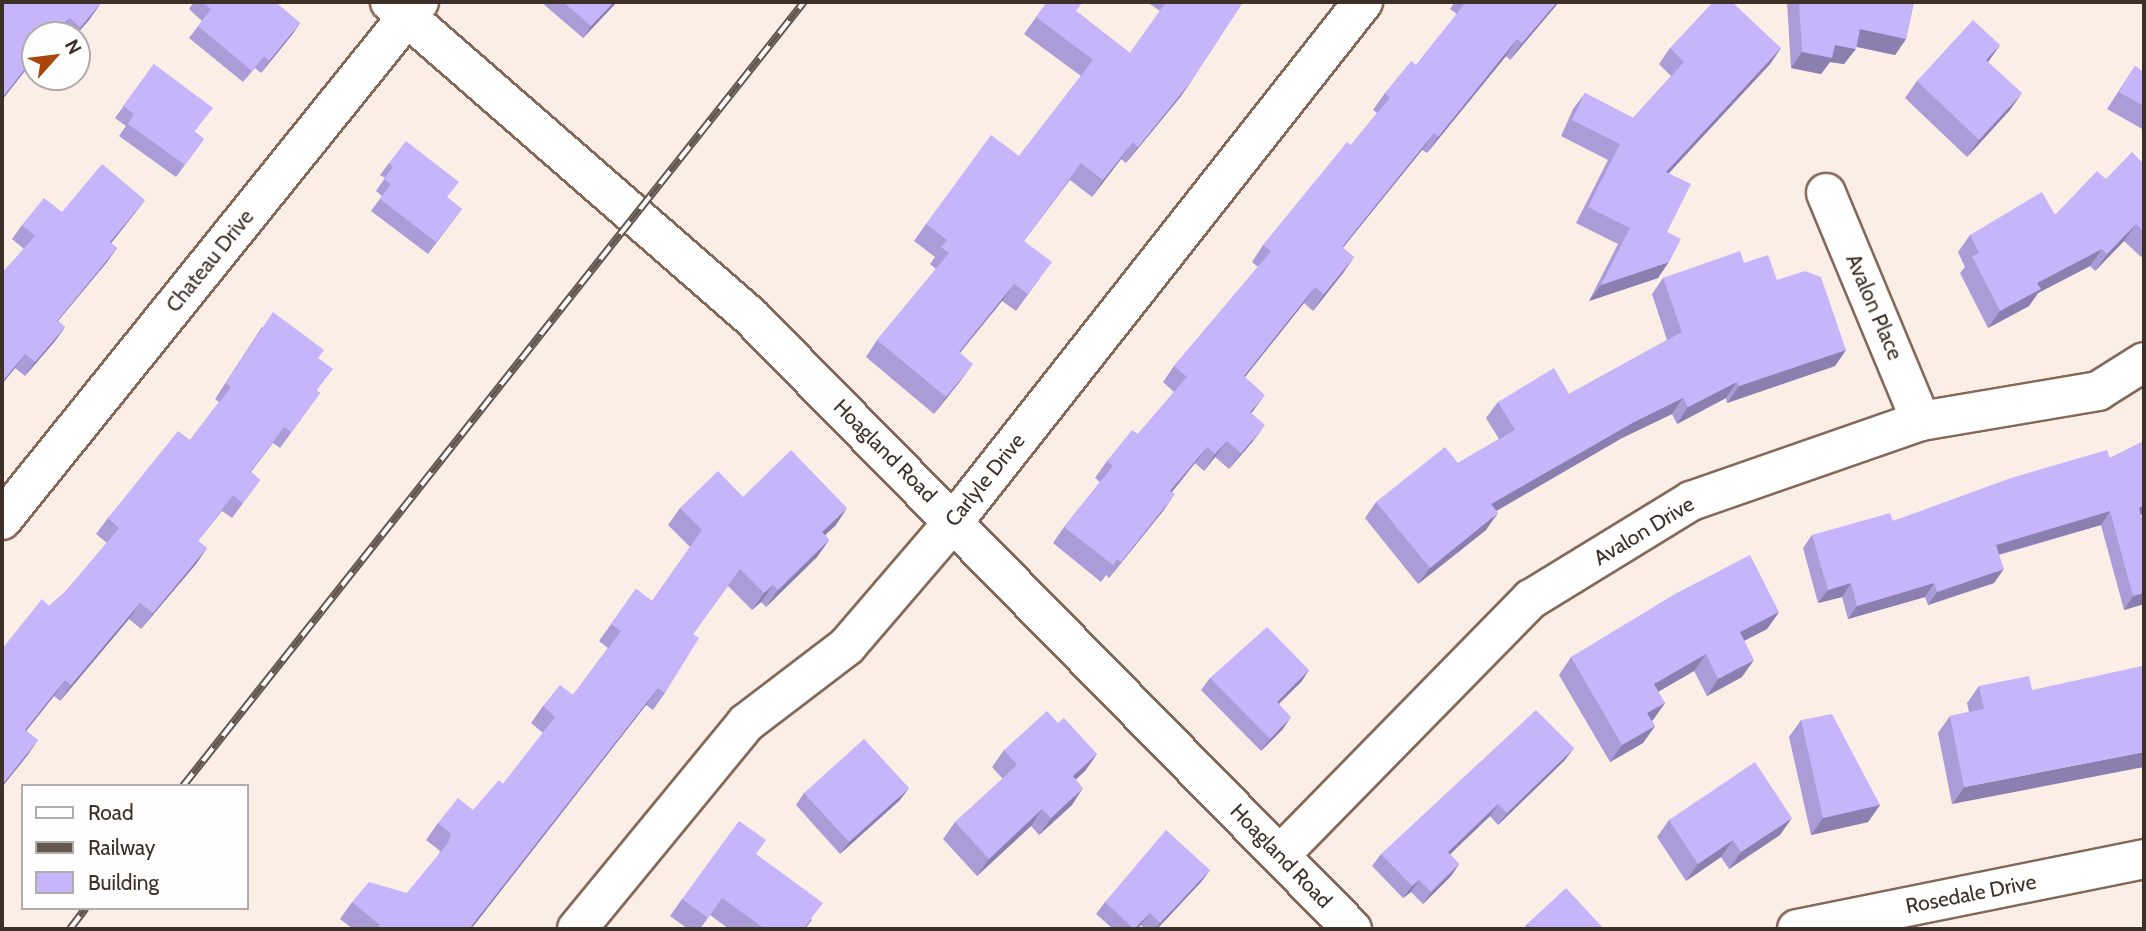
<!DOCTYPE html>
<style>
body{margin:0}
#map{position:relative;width:2146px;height:931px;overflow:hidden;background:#fbeee7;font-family:Cabin,sans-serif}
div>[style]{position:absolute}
.roads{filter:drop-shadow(2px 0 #856958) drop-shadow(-2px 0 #856958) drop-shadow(0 2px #856958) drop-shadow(0 -2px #856958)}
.minor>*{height:38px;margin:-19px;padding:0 19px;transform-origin:19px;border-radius:19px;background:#fff}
.rail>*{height:8px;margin-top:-4px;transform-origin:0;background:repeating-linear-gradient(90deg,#fefefe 0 16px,#645750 0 32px);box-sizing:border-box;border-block:2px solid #645750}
.wall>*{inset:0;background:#ab9cd8}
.shaded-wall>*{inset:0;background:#8b7fb0}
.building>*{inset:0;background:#c7b5fb}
span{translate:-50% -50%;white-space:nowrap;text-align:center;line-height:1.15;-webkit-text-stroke:5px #fefefe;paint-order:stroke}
.street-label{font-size:21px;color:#3d3029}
.frame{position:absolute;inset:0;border:4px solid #3d3029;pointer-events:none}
.legend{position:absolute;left:21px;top:784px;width:228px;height:126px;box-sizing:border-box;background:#fefefe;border:2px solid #b1aca9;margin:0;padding:9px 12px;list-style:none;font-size:21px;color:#3d3029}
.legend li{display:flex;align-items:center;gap:14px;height:35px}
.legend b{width:35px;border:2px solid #b1aca9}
.north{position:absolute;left:21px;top:21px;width:70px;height:70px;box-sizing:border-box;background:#fefefe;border:2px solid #b1aca9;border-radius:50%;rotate:62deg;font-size:19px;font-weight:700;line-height:28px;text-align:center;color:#3d3029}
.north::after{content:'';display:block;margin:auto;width:24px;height:32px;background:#a9460b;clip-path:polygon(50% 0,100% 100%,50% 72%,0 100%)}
</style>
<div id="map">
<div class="roads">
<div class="minor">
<i style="left:390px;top:2px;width:478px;rotate:41.1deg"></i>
<i style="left:750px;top:316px;width:859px;rotate:45.52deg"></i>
<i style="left:1826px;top:193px;width:247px;rotate:67.4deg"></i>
<i style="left:2px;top:520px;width:665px;rotate:-51.17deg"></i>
<i style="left:1280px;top:855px;width:359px;rotate:-45.6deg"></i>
<i style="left:1531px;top:599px;width:188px;rotate:-31.5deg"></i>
<i style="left:1691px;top:501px;width:244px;rotate:-19.2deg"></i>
<i style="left:1921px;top:421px;width:180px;rotate:-9.6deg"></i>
<i style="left:2098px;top:391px;width:54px;rotate:-32.2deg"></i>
<i style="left:577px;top:929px;width:266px;rotate:-50.6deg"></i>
<i style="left:746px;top:723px;width:127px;rotate:-37.3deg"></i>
<i style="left:847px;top:646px;width:165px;rotate:-49.4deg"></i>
<i style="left:954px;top:521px;width:661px;rotate:-51.76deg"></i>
<i style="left:1797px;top:929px;width:354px;rotate:-11.4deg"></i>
</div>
</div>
<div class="rail">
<i style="left:183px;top:786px;width:1000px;rotate:-51.62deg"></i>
<i style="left:70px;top:929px;width:26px;rotate:-53deg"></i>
</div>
<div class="wall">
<i style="clip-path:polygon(2px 2px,101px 3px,89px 20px,76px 35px,35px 35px,35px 58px,2px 100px)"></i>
<i style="clip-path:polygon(194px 2px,275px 2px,300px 23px,261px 73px,255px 68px,243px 82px,189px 38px,202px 21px,189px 9px)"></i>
<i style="clip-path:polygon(541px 2px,617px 2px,583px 38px)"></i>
<i style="clip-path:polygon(1047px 2px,1076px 11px,1130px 53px,1160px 11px,1147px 2px,1243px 2px,1181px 96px,1126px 163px,1121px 159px,1092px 197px,1070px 180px,1024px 241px,1040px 278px,1016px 311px,1002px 301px,960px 353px,961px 380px,934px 414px,866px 357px,877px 340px,936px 269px,930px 264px,935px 257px,914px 241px,926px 224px,1019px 156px,1081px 76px,1024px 34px)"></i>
<i style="clip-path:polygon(1455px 2px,1559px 2px,1510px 60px,1506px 56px,1427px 153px,1422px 150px,1343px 248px,1354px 257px,1343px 273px,1313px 311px,1304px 303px,1245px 377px,1251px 414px,1253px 441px,1229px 469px,1215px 457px,1204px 471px,1195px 463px,1172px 492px,1163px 511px,1109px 578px,1106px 575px,1101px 582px,1053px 543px,1064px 527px,1100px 482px,1095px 478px,1107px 461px,1138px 434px,1174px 392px,1163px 382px,1174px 366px,1258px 267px,1252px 262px,1263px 245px,1351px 145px,1377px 113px,1373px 110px,1385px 93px,1416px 65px,1457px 14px,1450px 9px)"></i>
<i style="clip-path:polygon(1787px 2px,1914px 2px,1906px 39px,1895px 55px,1856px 47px,1844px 64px,1830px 62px,1821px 74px,1791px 68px)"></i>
<i style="clip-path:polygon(2000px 45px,1988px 62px,2010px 110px,1967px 157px,1905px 98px,1917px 81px)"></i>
<i style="clip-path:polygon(1670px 48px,1781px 48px,1770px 64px,1669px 173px,1667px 232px,1658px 278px,1589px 301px,1618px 244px,1576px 223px,1608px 160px,1561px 136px,1573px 109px,1585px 93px,1633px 118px,1671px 76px,1659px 64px)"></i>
<i style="clip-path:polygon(154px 64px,195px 132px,204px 139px,176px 177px,119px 136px,126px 126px,115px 118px)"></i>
<i style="clip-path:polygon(2135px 66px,2144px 73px,2144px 130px,2107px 109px)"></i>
<i style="clip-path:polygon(389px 163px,448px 198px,462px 209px,428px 254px,371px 211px,382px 196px,376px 191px,385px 178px,380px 175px)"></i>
<i style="clip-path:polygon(2144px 164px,2144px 254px,2141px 257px,2124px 241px,2095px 271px,2090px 266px,2038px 293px,2029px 306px,1988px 328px,1960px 273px,1965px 267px,1958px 252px,1970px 235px,2055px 215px,2106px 179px)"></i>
<i style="clip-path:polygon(145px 200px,111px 243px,117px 248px,107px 262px,58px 321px,65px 327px,55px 341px,25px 376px,15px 368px,2px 384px,2px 273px,24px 249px,12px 239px,22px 225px,62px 212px)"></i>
<i style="clip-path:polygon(1744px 263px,1777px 280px,1846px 350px,1835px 366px,1727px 403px,1726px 398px,1677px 424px,1672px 414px,1622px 438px,1496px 511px,1486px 530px,1418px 584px,1365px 518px,1376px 502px,1458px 463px,1499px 439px,1486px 418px,1498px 402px,1569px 394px,1667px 340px,1652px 294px,1663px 278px)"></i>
<i style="clip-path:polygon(262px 327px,318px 358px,317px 391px,320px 393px,280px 448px,273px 443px,251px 472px,260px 480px,232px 518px,222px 511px,198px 541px,207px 548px,196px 564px,141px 629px,129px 619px,60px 701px,54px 696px,26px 731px,38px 740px,2px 787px,49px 606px,65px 592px,107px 543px,96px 534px,108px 518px,190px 440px,219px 402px,215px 399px)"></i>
<i style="clip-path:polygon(2144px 441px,2144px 513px,2141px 515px,2144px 528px,2144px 604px,2124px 610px,2101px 525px,1999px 555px,1994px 583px,1928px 605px,1925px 597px,1848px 619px,1842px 597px,1818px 603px,1803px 548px,1812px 535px,1893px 521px,2110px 458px)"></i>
<i style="clip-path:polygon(743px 497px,836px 525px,825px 535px,829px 540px,817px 557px,766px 607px,761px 602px,752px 610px,728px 586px,693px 634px,665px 693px,653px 710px,646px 705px,471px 929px,353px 929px,340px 919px,352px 902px,407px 893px,438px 856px,440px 851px,426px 840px,438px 823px,473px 810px,503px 784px,543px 733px,531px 723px,543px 706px,573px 695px,608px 648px,599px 641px,636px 589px,652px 601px,690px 547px,668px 525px,680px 508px)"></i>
<i style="clip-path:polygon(1779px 612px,1767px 629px,1744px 641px,1742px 677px,1707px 696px,1694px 671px,1658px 692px,1665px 703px,1652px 721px,1655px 726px,1643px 743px,1610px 762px,1559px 675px,1571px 657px)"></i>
<i style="clip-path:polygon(1309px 670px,1301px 682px,1279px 704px,1283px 729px,1261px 751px,1201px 690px,1210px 678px)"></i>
<i style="clip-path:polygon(1979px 686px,2032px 690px,1952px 804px,1938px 733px,1950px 716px,1969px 712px,1967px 703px)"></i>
<i style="clip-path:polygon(1801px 720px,1880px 805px,1868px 822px,1811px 835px,1789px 737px)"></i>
<i style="clip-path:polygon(1058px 723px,1097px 754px,1085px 771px,1076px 779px,1072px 805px,1039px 835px,1031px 826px,977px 876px,943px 839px,955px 822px,1003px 779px,992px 767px,1004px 750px)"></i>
<i style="clip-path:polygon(1565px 760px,1498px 825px,1490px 816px,1450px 854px,1459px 864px,1451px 876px,1423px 904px,1411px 892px,1403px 898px,1372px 866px,1381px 854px)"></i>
<i style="clip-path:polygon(804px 793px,900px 800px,840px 854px,796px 805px)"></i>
<i style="clip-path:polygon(1669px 820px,1780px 835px,1729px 869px,1721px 857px,1686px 881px,1657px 837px)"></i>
<i style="clip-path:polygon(756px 854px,812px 920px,805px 929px,729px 929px,710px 915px,700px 929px,688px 929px,670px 916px,682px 899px)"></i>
<i style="clip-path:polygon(1210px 870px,1201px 882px,1157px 929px,1145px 929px,1141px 925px,1137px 929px,1113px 929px,1096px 914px,1105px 902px)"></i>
<i style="clip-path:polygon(1527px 924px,1604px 929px,1524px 929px)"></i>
</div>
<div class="shaded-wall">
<i style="clip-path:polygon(614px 2px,617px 2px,583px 38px,591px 26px)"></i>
<i style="clip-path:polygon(1557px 2px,1559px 2px,1510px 60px,1522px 43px)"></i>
<i style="clip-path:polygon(101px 3px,89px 20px,76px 35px,75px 35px)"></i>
<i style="clip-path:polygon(70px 18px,59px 35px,51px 35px)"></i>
<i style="clip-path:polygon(300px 23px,292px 35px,261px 73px,269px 61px)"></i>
<i style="clip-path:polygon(1860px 29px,1906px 39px,1895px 55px,1849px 45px)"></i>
<i style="clip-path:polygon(1517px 39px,1506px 56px,1427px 153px,1438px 137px)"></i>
<i style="clip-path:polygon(1835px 45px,1856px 49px,1844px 64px,1830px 62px,1821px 74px,1791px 68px,1802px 52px)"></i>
<i style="clip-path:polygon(2000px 45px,1988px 62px,1986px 60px)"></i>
<i style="clip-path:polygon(1781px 48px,1770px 64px,1655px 188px,1666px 172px)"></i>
<i style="clip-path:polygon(35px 56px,35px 58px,2px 100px,2px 98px)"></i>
<i style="clip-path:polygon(1193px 79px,1181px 96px,1126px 163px,1138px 147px)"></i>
<i style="clip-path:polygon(2022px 93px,2010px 110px,1967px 157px,1979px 140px)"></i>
<i style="clip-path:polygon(1434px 133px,1422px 150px,1330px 263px,1342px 247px)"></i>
<i style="clip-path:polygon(1133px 142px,1121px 159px,1092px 197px,1103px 180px)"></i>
<i style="clip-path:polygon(145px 200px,135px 213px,101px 256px,110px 242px)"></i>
<i style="clip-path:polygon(2136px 224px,2124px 241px,2095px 271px,2107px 254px)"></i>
<i style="clip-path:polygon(117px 248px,107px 262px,47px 334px,57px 321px)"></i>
<i style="clip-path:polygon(2102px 249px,2090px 266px,2038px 293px,2029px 306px,1988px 328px,2000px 311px,2037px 283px)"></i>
<i style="clip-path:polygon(1354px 257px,1343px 273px,1313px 311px,1324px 294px)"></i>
<i style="clip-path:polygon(1669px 262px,1658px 278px,1589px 301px,1601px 285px)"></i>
<i style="clip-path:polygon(1014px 284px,1002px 301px,947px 368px,959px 352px)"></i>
<i style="clip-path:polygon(1315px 287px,1304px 303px,1232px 393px,1244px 376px)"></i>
<i style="clip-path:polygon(65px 327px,55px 341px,25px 376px,35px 362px)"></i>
<i style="clip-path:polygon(1846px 350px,1835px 366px,1727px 403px,1739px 386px)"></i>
<i style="clip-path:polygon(25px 354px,15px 368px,2px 384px,2px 382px)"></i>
<i style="clip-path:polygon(973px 364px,961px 380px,934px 414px,946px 397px)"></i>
<i style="clip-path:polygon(1737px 382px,1726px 398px,1677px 424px,1688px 407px)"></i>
<i style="clip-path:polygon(1265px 395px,1253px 411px,1238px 429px,1250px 412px)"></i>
<i style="clip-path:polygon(1683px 398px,1672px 414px,1622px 438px,1479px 521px,1491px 504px,1634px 422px)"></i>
<i style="clip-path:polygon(1265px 425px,1253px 441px,1229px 469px,1241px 453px)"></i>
<i style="clip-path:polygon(1227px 441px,1215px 457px,1204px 471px,1215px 454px)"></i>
<i style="clip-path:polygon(1207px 447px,1195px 463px,1159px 508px,1170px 491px)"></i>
<i style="clip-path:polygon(1175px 494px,1163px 511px,1109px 578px,1121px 562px)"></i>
<i style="clip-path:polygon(2144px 505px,2144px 513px,2129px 521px,2139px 508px)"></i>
<i style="clip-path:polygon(847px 508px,836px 525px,810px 549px,822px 532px)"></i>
<i style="clip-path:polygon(2110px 511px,2101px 525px,1986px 558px,1996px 545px)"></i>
<i style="clip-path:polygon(1498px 513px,1486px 530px,1418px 584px,1430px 568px)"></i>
<i style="clip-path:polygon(829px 540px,817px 557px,766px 607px,778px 590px)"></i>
<i style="clip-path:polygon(207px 548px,196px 564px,141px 629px,153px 613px)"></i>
<i style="clip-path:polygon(2004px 569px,1994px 583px,1928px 605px,1937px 592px)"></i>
<i style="clip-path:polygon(1851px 583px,1842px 597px,1818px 603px,1828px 590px)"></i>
<i style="clip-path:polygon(1934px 583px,1925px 597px,1848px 619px,1857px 606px)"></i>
<i style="clip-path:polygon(773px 585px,761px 602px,752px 610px,764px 593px)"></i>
<i style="clip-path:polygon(2144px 593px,2144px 604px,2124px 610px,2133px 596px)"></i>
<i style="clip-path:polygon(140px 603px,129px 619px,60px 701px,71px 685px)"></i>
<i style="clip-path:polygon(1779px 612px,1767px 629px,1728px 649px,1740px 632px)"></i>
<i style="clip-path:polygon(1706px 654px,1694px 671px,1642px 701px,1654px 684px)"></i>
<i style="clip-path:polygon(1754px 660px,1742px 677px,1707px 696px,1718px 679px)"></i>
<i style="clip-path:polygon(1309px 670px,1301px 682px,1268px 714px,1277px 702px)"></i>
<i style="clip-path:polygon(65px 680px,54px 696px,14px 746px,25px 730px)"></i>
<i style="clip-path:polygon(658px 688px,646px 705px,471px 929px,469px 929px)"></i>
<i style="clip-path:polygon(1665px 703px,1653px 720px,1635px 730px,1647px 713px)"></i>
<i style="clip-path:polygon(1291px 717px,1283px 729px,1261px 751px,1270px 739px)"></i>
<i style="clip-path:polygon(1655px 726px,1643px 743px,1610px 762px,1622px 745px)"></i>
<i style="clip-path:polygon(38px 740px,27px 756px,2px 787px,2px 785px)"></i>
<i style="clip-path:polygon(1574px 748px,1565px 760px,1498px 825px,1507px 813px)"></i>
<i style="clip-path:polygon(2144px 752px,2144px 767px,1952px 804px,1964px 787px)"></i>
<i style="clip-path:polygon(1097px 754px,1085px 771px,1061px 793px,1073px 776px)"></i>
<i style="clip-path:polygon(909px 788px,900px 800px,840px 854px,849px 842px)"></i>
<i style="clip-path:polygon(1083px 788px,1072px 805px,1039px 835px,1051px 818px)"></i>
<i style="clip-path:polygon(1498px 804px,1490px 816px,1440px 864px,1448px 852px)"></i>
<i style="clip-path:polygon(1880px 805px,1868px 822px,1811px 835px,1823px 818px)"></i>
<i style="clip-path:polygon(1042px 809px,1031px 826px,977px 876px,989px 859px)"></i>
<i style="clip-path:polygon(1792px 818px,1780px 835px,1729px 869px,1741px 852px)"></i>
<i style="clip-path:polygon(1733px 840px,1721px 857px,1686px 881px,1698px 864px)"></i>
<i style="clip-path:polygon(1459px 864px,1451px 876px,1423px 904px,1431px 892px)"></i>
<i style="clip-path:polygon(1210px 870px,1201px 882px,1157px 929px,1156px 929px,1160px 923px)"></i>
<i style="clip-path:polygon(1419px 880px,1411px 892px,1403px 898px,1412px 886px)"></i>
<i style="clip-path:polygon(1150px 913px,1141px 925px,1137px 929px,1135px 929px)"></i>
</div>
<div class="building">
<i style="clip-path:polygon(2px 2px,100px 2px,101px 3px,80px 27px,70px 18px,51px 35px,35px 35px,35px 56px,2px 98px)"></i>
<i style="clip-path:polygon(202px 2px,275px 2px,300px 23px,269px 61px,264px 56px,252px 71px,198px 26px,211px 9px)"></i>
<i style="clip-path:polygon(563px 2px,614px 2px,591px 26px)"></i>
<i style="clip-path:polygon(1047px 2px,1080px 2px,1082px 3px,1076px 11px,1130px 53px,1166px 2px,1243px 2px,1193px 79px,1138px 147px,1133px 142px,1103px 180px,1081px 163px,1024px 241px,1052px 262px,1028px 294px,1014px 284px,959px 352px,973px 364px,946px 397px,877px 340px,949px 253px,941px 247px,947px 240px,926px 224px,991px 135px,1019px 156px,1093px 60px,1036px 17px)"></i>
<i style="clip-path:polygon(1466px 2px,1557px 2px,1522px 43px,1517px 39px,1438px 137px,1434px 133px,1342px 247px,1354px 257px,1324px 294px,1315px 287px,1244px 376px,1265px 395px,1250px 412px,1265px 425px,1241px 453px,1227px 441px,1215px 454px,1207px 447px,1170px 491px,1175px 494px,1121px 562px,1117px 559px,1113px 565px,1064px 527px,1113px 466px,1107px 461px,1132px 430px,1138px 434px,1187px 377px,1174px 366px,1271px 251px,1263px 245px,1347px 142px,1351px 145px,1390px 98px,1385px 93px,1411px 61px,1416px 65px)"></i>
<i style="clip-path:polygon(1713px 2px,1732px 2px,1781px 48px,1666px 172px,1691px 184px,1667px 232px,1681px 239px,1669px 262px,1601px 285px,1630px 228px,1588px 207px,1620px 144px,1572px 120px,1585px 93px,1633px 118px,1684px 62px,1670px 48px)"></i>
<i style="clip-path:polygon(1799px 2px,1914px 2px,1906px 39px,1860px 29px,1856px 49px,1835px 45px,1832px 58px,1802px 52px)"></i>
<i style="clip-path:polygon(1973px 20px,2000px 45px,1986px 60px,2022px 93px,1979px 140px,1917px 81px)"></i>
<i style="clip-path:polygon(154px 64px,213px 108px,194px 132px,204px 139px,185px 165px,128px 124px,134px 114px,123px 106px)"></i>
<i style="clip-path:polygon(2135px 66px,2144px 73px,2144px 106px,2119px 92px)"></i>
<i style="clip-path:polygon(406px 141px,459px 182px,447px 197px,462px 209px,436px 242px,380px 199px,391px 184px,384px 179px,393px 167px,389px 163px)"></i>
<i style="clip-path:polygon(2132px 152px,2144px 164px,2144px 232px,2136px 224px,2107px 254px,2102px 249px,2037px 283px,2041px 289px,2000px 311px,1972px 256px,1979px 253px,1970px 235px,2042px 192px,2055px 215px,2097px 171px,2106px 179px)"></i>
<i style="clip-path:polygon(102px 164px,145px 200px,110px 242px,117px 248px,57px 321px,65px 327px,35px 362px,25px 354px,2px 382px,2px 273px,35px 236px,22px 225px,44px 198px,62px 212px)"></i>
<i style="clip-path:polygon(1740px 251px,1744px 263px,1768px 255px,1777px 280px,1805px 271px,1821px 277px,1846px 350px,1739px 386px,1737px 382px,1688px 407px,1683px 398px,1634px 422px,1491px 504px,1498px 513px,1430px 568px,1376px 502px,1445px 447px,1458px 463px,1515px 430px,1498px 402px,1554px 368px,1569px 394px,1682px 332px,1663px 278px)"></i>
<i style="clip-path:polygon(273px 312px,324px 350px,318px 358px,333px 369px,316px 391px,320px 393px,291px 432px,284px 427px,250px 472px,260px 480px,243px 503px,233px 495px,198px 541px,207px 548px,153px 613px,140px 603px,71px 685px,65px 680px,25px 730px,38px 740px,2px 785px,2px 649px,42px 599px,49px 606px,65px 592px,119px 528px,108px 518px,178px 431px,190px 440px,231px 387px,226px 383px)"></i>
<i style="clip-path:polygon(2144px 441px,2144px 505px,2139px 508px,2144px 528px,2144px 593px,2133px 596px,2110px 511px,1996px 545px,2004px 569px,1937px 592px,1934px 583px,1857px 606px,1851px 583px,1828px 590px,1812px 535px,1890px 513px,1893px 521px,2011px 478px,2107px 450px,2110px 458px)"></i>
<i style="clip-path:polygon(791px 450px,847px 508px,822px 532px,829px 540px,778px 590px,773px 585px,764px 593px,740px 569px,693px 634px,699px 638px,665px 693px,658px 688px,469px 929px,376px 929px,380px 925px,352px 902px,369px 882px,407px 893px,448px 843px,451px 834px,438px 823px,458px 798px,473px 810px,499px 780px,503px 784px,555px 717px,543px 706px,560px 685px,573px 695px,621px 631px,611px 624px,636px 589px,652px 601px,702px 530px,680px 508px,718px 471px,743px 497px)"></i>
<i style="clip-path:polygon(1750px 555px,1779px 612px,1740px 632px,1754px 660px,1718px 679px,1706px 654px,1654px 684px,1665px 703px,1647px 713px,1655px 726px,1622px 745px,1571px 657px,1675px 594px)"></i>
<i style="clip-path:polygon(1267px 627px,1309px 670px,1277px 702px,1291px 717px,1270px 739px,1210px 678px)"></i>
<i style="clip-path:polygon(2142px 666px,2144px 675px,2144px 752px,1964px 787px,1950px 716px,1984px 709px,1979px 686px,2029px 676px,2032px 690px)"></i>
<i style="clip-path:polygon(1536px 710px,1574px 748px,1507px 813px,1498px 804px,1448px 852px,1459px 864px,1431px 892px,1419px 880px,1412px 886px,1381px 854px)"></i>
<i style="clip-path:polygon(1047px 711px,1058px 723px,1064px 718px,1097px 754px,1073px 776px,1083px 788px,1051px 818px,1042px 809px,989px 859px,955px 822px,1017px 765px,1004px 750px)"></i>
<i style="clip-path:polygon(1832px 714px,1880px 805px,1823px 818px,1801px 720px)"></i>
<i style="clip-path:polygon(864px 739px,909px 788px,849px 842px,804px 793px)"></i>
<i style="clip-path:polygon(1755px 762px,1792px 818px,1741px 852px,1733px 840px,1698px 864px,1669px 820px)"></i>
<i style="clip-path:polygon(739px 821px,766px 840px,756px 854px,823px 903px,803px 929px,765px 929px,722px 898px,708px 918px,682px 899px)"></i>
<i style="clip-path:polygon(1166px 830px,1210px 870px,1160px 923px,1150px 913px,1134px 929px,1105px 902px)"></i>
<i style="clip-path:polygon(1566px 888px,1604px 929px,1532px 929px,1527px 924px)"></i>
</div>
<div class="street-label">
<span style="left:210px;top:261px;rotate:-51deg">Chateau Drive</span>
<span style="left:1874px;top:307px;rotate:67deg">Avalon Place</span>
<span style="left:885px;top:451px;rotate:45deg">Hoagland Road</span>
<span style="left:985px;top:480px;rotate:-51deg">Carlyle Drive</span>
<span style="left:1644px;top:531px;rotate:-31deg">Avalon Drive</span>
<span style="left:1281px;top:856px;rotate:46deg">Hoagland Road</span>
<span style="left:1971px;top:894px;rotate:-11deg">Rosedale Drive</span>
</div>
<div class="frame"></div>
<ul class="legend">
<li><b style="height:9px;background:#fff"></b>Road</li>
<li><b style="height:9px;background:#645750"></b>Railway</li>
<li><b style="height:19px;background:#c7b5fb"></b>Building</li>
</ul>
<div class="north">N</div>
</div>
